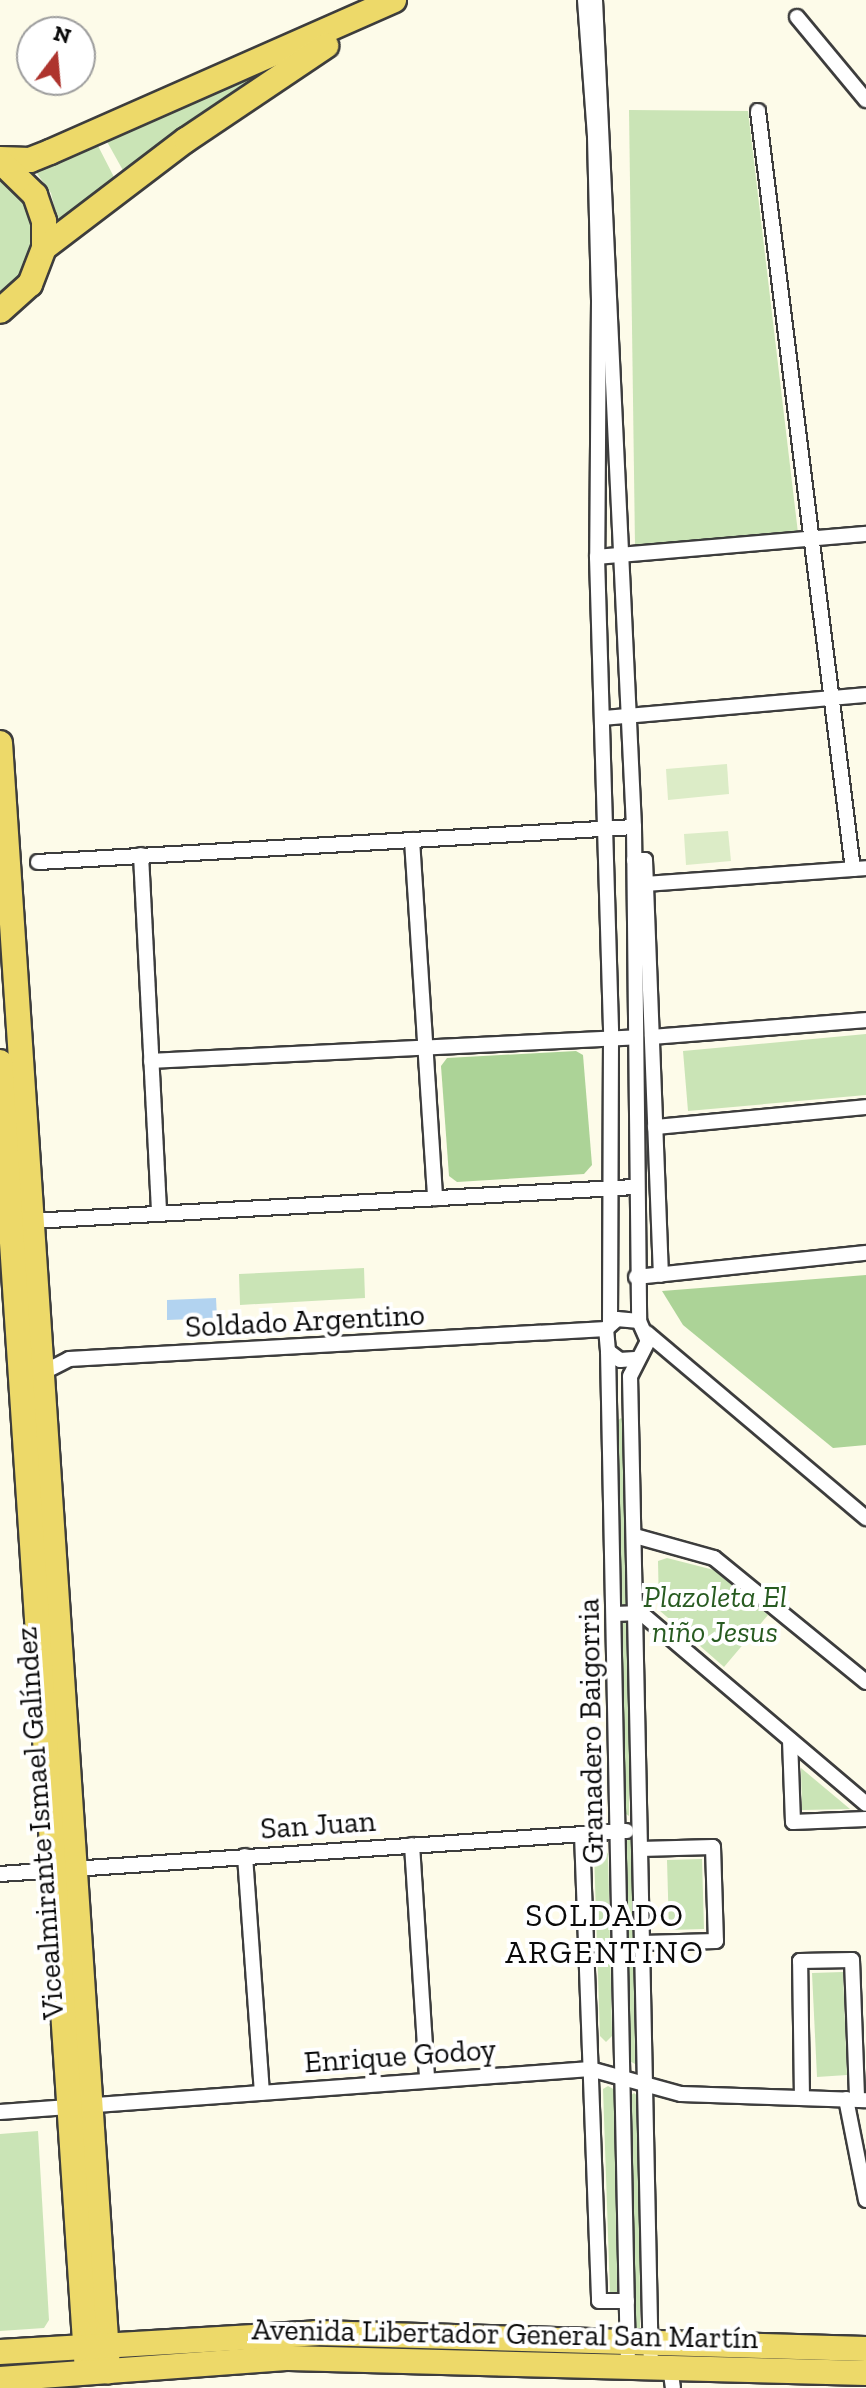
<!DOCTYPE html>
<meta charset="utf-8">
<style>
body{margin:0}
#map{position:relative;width:866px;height:2388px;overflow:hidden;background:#fdfbe9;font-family:"Zilla Slab",serif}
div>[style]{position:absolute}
.green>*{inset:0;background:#cae4b6}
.forest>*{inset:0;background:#acd397}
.pitch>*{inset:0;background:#dcecc7}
.water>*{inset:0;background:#b2d3f0}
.roads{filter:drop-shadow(2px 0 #3d3d3d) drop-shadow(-2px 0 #3d3d3d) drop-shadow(0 2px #3d3d3d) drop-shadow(0 -2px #3d3d3d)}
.minor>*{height:14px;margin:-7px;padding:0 7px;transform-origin:7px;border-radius:7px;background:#fff}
.primary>*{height:24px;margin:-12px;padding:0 12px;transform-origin:12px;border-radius:12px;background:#edd969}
span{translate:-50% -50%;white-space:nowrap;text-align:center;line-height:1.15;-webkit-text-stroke:8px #fff;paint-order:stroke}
.street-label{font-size:30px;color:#0a0a0a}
.park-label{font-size:30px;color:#285b21;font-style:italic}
.neighbourhood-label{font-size:32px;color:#0a0a0a;letter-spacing:2px}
.north{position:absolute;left:16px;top:16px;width:80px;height:80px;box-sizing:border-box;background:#fff;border:2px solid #9d9d9d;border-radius:50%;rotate:16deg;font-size:22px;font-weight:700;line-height:32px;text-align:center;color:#0a0a0a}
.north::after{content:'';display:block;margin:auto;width:28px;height:36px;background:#ae342e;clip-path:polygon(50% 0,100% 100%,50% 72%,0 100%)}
</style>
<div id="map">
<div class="green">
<i style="clip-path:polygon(281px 63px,125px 174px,105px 138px)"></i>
<i style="clip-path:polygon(629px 110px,748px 111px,798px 533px,635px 545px)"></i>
<i style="clip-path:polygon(96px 142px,116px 181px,58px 223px,51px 193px,33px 168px)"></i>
<i style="clip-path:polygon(0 174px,28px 204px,35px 227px,34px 252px,24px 275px,0 298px)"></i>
<i style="clip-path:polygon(866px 1034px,866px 1095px,688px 1111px,683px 1051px)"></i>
<i style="clip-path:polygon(364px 1268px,365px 1298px,240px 1305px,239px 1274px)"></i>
<i style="clip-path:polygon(621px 1418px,625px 1421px,627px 1609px,619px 1606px,616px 1422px)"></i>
<i style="clip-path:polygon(667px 1558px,714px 1570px,768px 1615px,724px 1667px,659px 1610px,658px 1561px)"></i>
<i style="clip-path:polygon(622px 1617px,629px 1621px,629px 1816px,623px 1812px)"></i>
<i style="clip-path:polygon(801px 1768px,850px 1809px,802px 1810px)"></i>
<i style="clip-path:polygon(629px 1839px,634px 1843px,635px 2064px,628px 2060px,624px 1843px)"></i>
<i style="clip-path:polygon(603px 1847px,608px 1854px,612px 2036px,606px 2042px,600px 2036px,594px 1852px)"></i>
<i style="clip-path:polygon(702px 1859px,704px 1929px,669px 1930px,667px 1860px)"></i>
<i style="clip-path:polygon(843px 1972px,847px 2075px,817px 2077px,812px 1973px)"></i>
<i style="clip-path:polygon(608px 2086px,615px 2090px,619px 2295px,610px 2293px,603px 2089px)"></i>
<i style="clip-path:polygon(634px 2093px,639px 2097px,640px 2331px,633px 2327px,629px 2097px)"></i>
<i style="clip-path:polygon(38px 2131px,49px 2320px,44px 2328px,0 2331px,0 2134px)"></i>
</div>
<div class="forest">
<i style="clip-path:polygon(576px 1051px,583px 1055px,592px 1165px,584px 1174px,457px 1182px,449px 1176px,441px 1066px,447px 1058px)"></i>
<i style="clip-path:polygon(866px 1275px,866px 1445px,833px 1448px,683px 1325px,662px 1291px)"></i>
</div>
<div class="pitch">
<i style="clip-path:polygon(727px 764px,729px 794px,668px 800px,666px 769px)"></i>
<i style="clip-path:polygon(728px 831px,731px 861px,686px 865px,684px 834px)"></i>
</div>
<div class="water">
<i style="clip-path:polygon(216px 1298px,217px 1318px,167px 1320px,167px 1300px)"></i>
</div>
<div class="roads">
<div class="minor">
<i style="left:585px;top:0;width:137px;rotate:85.8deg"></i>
<i style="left:595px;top:137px;width:164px;rotate:88.6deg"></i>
<i style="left:599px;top:301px;width:256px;rotate:90.4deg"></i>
<i style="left:597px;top:557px;width:481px;rotate:88.3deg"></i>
<i style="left:611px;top:1038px;width:286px;rotate:90.2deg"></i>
<i style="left:595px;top:0;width:828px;rotate:87.3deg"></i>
<i style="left:634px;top:827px;width:494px;rotate:89.4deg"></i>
<i style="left:797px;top:17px;width:108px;rotate:50.3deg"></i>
<i style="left:758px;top:111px;width:764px;rotate:82.86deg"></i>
<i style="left:597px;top:557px;width:270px;rotate:-4.9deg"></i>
<i style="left:603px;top:718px;width:264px;rotate:-5deg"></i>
<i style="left:412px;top:840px;width:359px;rotate:86.3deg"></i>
<i style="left:141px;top:855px;width:358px;rotate:87.1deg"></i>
<i style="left:634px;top:860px;width:11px"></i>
<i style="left:645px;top:860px;width:415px;rotate:87.8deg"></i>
<i style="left:38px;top:862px;width:597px;rotate:-3.36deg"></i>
<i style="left:645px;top:884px;width:222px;rotate:-4.1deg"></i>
<i style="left:652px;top:1037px;width:215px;rotate:-4.5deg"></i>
<i style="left:151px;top:1061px;width:485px;rotate:-2.8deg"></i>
<i style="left:655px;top:1127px;width:212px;rotate:-5.4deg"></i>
<i style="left:32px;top:1221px;width:604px;rotate:-3.23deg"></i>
<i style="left:636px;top:1277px;width:231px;rotate:-6deg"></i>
<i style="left:647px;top:1333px;width:287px;rotate:40.2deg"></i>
<i style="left:608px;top:1351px;width:1015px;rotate:88.87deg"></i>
<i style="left:635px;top:1359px;width:15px;rotate:176deg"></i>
<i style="left:620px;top:1360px;width:15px;rotate:-143deg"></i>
<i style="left:608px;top:1351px;width:22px;rotate:-95deg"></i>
<i style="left:606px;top:1329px;width:15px;rotate:-42deg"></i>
<i style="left:617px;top:1319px;width:22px;rotate:5deg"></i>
<i style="left:639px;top:1321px;width:22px;rotate:66deg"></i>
<i style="left:648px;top:1341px;width:39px;rotate:117deg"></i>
<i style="left:630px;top:1376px;width:991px;rotate:88.79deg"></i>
<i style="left:40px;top:1374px;width:33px;rotate:-27deg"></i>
<i style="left:69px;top:1359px;width:538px;rotate:-3.2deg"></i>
<i style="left:635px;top:1536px;width:82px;rotate:15.6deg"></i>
<i style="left:714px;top:1558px;width:196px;rotate:39.2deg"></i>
<i style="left:614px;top:1614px;width:27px;rotate:-2deg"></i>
<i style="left:641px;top:1613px;width:295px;rotate:40.3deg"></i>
<i style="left:790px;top:1740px;width:82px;rotate:87.9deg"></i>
<i style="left:793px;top:1822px;width:73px;rotate:-2.4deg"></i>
<i style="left:582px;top:1834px;width:467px;rotate:87.9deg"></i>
<i style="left:599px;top:2301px;width:28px"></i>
<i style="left:412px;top:1845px;width:235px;rotate:86.3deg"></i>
<i style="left:640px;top:1849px;width:73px;rotate:-1.6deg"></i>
<i style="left:713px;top:1847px;width:94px;rotate:88.2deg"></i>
<i style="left:716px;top:1941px;width:74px;rotate:178.5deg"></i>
<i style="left:245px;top:1856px;width:237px;rotate:85.9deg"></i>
<i style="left:0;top:1874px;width:628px;rotate:-3.92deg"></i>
<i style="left:802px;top:2098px;width:137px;rotate:-90.8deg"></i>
<i style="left:800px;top:1961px;width:52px;rotate:-1.1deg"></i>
<i style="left:852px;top:1960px;width:139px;rotate:87.9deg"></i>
<i style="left:846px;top:2099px;width:103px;rotate:78.8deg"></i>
<i style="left:0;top:2112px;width:592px;rotate:-4.17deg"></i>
<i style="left:590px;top:2069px;width:94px;rotate:15.4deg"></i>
<i style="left:681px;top:2094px;width:185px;rotate:1.9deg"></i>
<i style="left:670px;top:2367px;width:21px;rotate:82deg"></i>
</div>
<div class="primary">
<i style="left:0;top:159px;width:30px;rotate:2deg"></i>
<i style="left:30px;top:160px;width:22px;rotate:-22deg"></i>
<i style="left:50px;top:152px;width:376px;rotate:-23.8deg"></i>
<i style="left:0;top:161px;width:49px;rotate:44.2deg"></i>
<i style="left:35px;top:195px;width:28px;rotate:71deg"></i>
<i style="left:44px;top:221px;width:27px;rotate:90deg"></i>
<i style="left:44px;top:248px;width:39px;rotate:111deg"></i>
<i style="left:30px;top:284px;width:40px;rotate:138deg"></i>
<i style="left:44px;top:248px;width:178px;rotate:-37.3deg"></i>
<i style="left:186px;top:140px;width:169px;rotate:-33.9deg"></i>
<i style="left:0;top:743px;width:1632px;rotate:86.2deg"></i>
<i style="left:0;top:1062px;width:1313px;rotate:86.2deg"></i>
<i style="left:0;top:2352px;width:317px;rotate:-3.4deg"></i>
<i style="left:316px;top:2333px;width:550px;rotate:1.67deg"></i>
<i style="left:0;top:2379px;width:290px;rotate:-4.2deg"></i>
<i style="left:289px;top:2358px;width:577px;rotate:1.49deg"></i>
</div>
</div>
<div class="street-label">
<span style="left:305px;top:1321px;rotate:-3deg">Soldado Argentino</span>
<span style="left:591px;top:1731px;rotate:-91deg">Granadero Baigorria</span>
<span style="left:40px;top:1823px;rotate:-94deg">Vicealmirante Ismael Galíndez</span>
<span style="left:318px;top:1825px;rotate:-4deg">San Juan</span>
<span style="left:400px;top:2056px;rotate:-4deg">Enrique Godoy</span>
<span style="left:505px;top:2334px;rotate:1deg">Avenida Libertador General San Martín</span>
</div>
<div class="park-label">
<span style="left:715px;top:1614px">Plazoleta El<br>niño Jesus</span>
</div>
<div class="neighbourhood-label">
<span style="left:605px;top:1934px">SOLDADO<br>ARGENTINO</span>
</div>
<div class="north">N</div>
</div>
